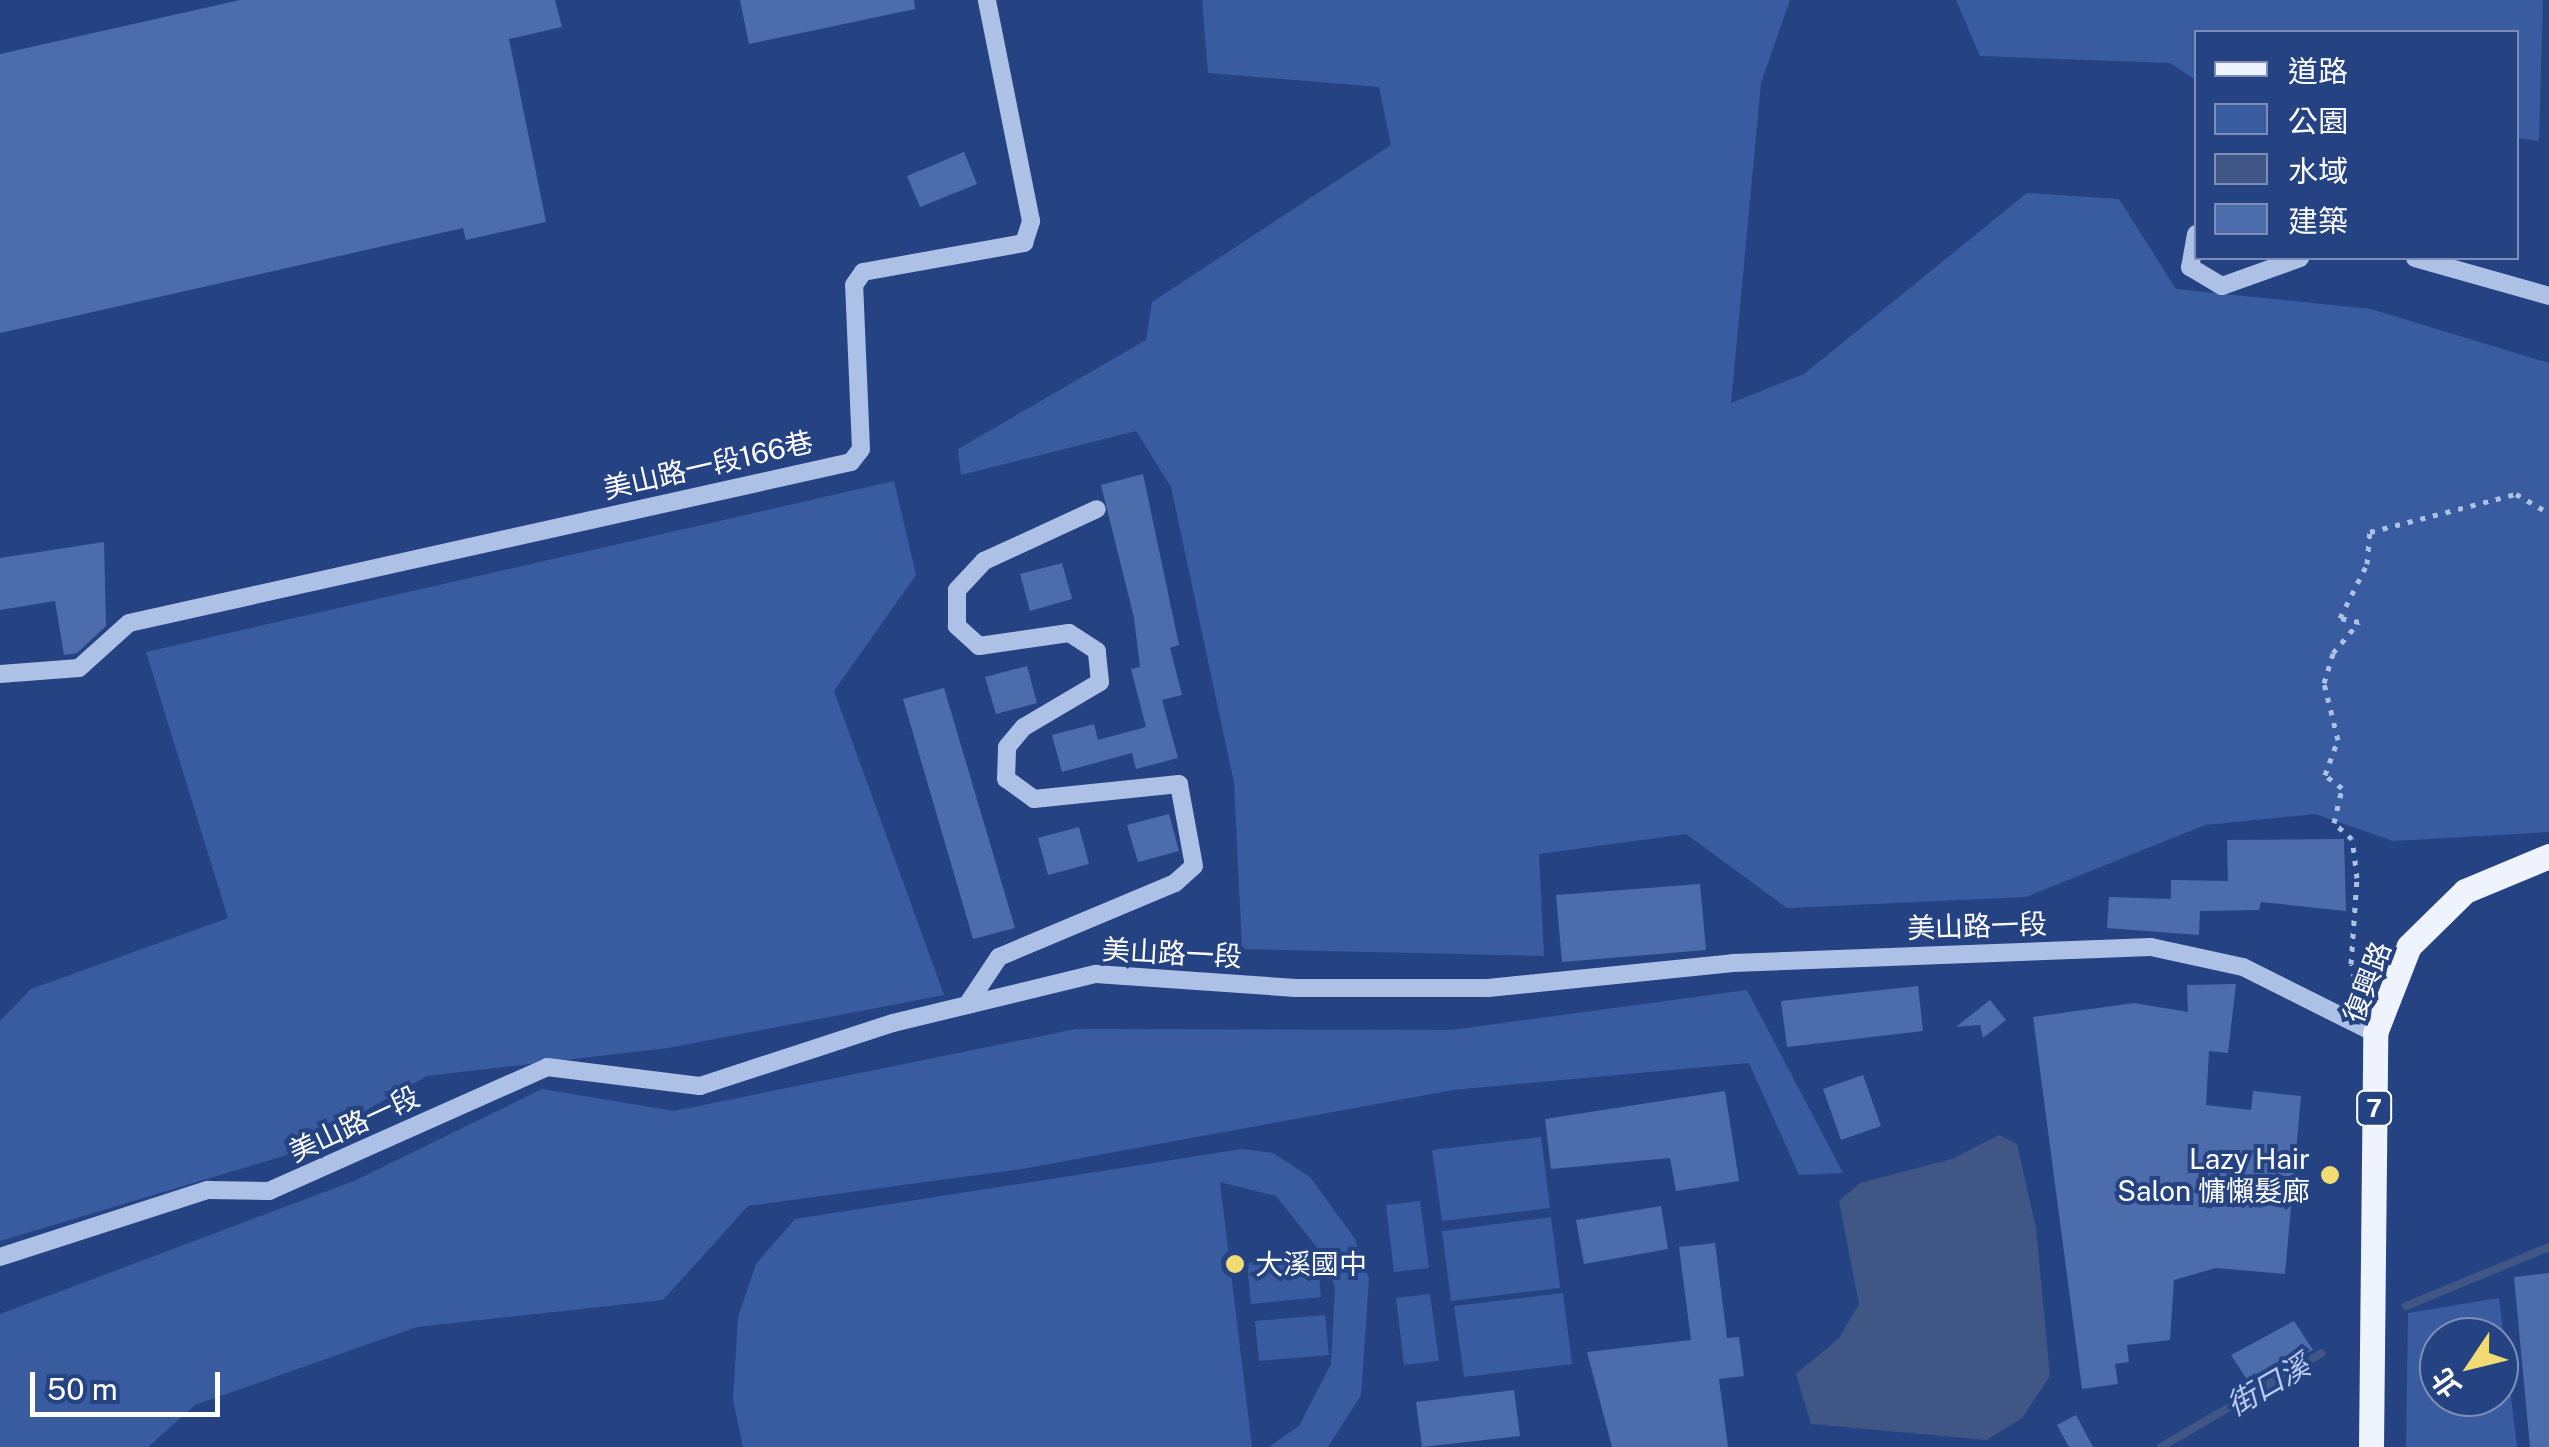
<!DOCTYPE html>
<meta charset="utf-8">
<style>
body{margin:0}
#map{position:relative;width:2549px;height:1447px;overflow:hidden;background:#254383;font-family:"Public Sans","Noto Sans TC",sans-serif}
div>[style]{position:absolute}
.green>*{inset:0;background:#395ba0}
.water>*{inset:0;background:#405685}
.stream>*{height:8px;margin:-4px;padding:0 4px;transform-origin:4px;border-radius:4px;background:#405685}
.building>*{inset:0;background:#4d6cab}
.path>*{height:5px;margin-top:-2.5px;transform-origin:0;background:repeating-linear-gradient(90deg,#adc1e7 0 5px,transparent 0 13px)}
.minor>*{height:18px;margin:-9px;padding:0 9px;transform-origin:9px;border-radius:9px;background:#adc1e7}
.major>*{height:25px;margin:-12.5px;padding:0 12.5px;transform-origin:12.5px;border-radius:12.5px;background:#eff3fd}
.dots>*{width:28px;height:28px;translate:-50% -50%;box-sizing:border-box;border:5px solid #254383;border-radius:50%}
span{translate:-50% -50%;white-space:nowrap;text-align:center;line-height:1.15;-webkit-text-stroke:8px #254383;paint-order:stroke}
.shield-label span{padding:2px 8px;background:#254383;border:2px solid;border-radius:8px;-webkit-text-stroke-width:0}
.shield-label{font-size:25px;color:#fff;font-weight:700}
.street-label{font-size:28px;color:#fff}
.poi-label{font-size:28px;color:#fff}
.right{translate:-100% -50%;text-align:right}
.left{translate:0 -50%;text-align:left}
.water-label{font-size:30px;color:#b9cbef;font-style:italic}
.legend{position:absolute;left:2194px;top:30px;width:325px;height:230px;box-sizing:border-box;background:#254383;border:2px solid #7c8eb5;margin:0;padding:12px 18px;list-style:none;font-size:30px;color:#fff}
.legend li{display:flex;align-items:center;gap:20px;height:50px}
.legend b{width:50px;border:2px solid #7c8eb5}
.north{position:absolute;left:2419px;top:1317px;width:100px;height:100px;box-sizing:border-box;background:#254383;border:2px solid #7c8eb5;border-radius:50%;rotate:235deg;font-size:28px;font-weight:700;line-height:40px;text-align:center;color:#fff}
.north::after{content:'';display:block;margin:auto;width:35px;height:45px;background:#f1db72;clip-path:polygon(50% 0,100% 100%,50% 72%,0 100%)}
.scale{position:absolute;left:30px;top:1372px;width:190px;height:45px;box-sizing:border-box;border:5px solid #fff;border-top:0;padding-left:12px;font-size:30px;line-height:35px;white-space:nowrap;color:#fff;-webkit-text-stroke:8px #254383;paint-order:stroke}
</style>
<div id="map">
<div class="green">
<i style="clip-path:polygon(1202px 0,1790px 0,1761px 83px,1731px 403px,1804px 374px,2027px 193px,2119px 199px,2176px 289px,2371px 309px,2549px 363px,2549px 832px,2393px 841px,2315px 814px,2205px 825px,2026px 897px,1787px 908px,1686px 834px,1539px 854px,1544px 956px,1242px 949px,1234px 783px,1171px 487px,1136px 431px,961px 475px,958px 449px,1146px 340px,1152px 302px,1391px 145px,1379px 87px,1208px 73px)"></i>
<i style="clip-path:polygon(1956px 0,2543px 0,2539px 141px,2517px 138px,2516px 32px,2196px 32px,2196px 80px,2170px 63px,1980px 56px)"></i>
<i style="clip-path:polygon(894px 481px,916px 575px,834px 691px,944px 995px,668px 1048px,427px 1076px,287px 1155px,0 1241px,0 1021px,31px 989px,228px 918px,146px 652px)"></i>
<i style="clip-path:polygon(1747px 990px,1843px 1173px,1799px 1175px,1749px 1063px,1453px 1090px,1022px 1169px,748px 1206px,663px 1300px,417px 1327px,195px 1405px,148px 1447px,0 1447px,0 1314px,354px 1181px,542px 1089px,674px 1111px,1076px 1029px,1451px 1030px)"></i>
<i style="clip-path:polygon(1541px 1137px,1550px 1208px,1442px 1221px,1432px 1150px)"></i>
<i style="clip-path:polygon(1242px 1149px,1273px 1153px,1310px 1177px,1355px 1239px,1369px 1279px,1361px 1395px,1328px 1447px,1269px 1447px,1299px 1426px,1331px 1364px,1335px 1287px,1323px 1255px,1276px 1196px,1220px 1182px,1252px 1447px,743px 1447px,733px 1400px,738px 1317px,756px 1264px,795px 1219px)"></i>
<i style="clip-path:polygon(1420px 1201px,1429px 1268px,1394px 1272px,1386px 1205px)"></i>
<i style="clip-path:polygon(1551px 1217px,1560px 1288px,1451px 1301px,1442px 1231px)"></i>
<i style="clip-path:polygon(1317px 1257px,1321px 1297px,1251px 1304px,1247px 1263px)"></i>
<i style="clip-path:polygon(1563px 1293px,1572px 1364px,1464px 1377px,1454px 1306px)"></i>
<i style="clip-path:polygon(1430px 1294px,1439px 1361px,1404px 1365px,1396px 1298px)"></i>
<i style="clip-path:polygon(evenodd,2499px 1298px,2517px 1447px,2406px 1447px,2408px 1313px,2499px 1298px,2439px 1337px,2499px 1337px,2499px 1397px,2439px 1397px,2439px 1337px)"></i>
<i style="clip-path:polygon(1325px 1315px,1329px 1355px,1259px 1361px,1255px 1321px)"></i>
</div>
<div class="water">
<i style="clip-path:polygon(1999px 1135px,2017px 1144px,2036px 1228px,2050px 1376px,2022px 1418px,1987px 1440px,1811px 1424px,1796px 1374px,1839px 1338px,1859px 1304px,1839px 1201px,1860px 1183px,1952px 1159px)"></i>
</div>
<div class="stream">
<i style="left:2406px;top:1306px;width:155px;rotate:-22.4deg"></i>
<i style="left:2161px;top:1447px;width:186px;rotate:-30.3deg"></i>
</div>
<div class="building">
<i style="clip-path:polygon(240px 0,555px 0,562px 27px,509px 39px,546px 222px,466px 240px,463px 228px,0 333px,0 54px)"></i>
<i style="clip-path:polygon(740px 0,914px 0,915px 9px,749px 44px)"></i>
<i style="clip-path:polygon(964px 152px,977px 184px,920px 207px,907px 176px)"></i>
<i style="clip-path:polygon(1143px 474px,1179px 645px,1170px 648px,1182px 695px,1162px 700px,1178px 758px,1136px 769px,1132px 753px,1062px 772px,1052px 735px,1094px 724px,1098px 740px,1146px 727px,1131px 669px,1140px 667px,1134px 618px,1101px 485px)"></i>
<i style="clip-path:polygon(104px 542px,106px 626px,77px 653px,64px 655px,55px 601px,0 610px,0 558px)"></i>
<i style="clip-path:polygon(1062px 563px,1072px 599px,1030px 611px,1020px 574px)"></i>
<i style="clip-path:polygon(1027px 666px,1037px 703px,996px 714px,985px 677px)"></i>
<i style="clip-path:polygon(944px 688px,1015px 928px,973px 939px,903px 699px)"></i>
<i style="clip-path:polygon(1169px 814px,1179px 851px,1138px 862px,1127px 825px)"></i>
<i style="clip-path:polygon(1079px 827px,1089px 864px,1048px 875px,1038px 838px)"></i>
<i style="clip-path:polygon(2344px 839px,2346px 911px,2261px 902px,2259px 910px,2200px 911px,2199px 935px,2107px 928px,2109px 897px,2171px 899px,2171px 880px,2228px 881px,2227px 840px)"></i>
<i style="clip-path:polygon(1700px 884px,1706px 950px,1562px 962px,1556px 895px)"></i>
<i style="clip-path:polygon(2236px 984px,2228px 1053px,2209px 1051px,2206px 1105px,2251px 1110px,2253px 1091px,2301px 1096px,2285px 1274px,2216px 1268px,2174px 1280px,2170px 1340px,2127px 1345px,2129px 1362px,2115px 1364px,2118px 1384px,2082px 1389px,2033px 1017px,2134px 1003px,2188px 1012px,2187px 985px)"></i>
<i style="clip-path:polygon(1918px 986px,1923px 1031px,1787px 1047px,1781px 1001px)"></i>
<i style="clip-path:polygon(1990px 1000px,2006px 1020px,1983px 1038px,1980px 1025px,1956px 1027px)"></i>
<i style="clip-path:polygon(1863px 1075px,1881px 1126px,1841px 1140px,1823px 1089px)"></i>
<i style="clip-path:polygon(1725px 1091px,1739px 1181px,1676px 1191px,1670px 1158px,1551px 1169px,1545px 1119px)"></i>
<i style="clip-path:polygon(1661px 1206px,1668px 1249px,1584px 1264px,1576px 1220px)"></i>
<i style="clip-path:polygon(1715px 1243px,1727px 1338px,1739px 1337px,1744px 1376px,1719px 1379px,1728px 1447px,1612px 1447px,1587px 1352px,1691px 1340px,1679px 1247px)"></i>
<i style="clip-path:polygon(2549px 1273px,2549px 1447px,2530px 1447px,2514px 1277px)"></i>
<i style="clip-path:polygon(2294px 1321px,2313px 1350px,2248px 1381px,2231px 1355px)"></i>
<i style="clip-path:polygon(1514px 1390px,1520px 1436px,1422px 1447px,1416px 1402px)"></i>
<i style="clip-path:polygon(2076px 1415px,2093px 1447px,2069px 1447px,2057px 1425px)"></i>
</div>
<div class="path">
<i style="left:2361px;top:1003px;width:40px;rotate:-104.4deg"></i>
<i style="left:2351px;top:964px;width:86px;rotate:-86deg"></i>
<i style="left:2357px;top:878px;width:39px;rotate:-97deg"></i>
<i style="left:2352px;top:839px;width:24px;rotate:-138deg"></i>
<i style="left:2334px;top:823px;width:36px;rotate:-77deg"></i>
<i style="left:2342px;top:788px;width:21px;rotate:-143deg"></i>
<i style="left:2325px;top:775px;width:37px;rotate:-70deg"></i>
<i style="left:2338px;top:740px;width:59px;rotate:-103.8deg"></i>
<i style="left:2324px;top:683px;width:31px;rotate:-73deg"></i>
<i style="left:2333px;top:653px;width:40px;rotate:-50deg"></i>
<i style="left:2359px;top:622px;width:19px;rotate:-168deg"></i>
<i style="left:2340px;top:618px;width:60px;rotate:-63.4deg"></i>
<i style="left:2367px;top:564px;width:32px;rotate:-85deg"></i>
<i style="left:2370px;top:532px;width:151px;rotate:-14.6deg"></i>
<i style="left:2516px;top:494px;width:38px;rotate:30deg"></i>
</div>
<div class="minor">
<i style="left:2196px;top:234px;width:34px;rotate:100deg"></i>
<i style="left:2190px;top:267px;width:37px;rotate:31deg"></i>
<i style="left:2222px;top:286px;width:83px;rotate:-19.7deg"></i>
<i style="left:2415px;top:258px;width:139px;rotate:15.8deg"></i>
<i style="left:0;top:674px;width:79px;rotate:-4.3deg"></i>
<i style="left:79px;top:668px;width:67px;rotate:-42deg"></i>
<i style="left:129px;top:623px;width:740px;rotate:-12.57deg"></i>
<i style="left:851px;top:462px;width:16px;rotate:-52deg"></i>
<i style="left:861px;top:449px;width:164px;rotate:-92.4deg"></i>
<i style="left:854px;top:285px;width:16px;rotate:-55deg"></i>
<i style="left:863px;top:272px;width:164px;rotate:-10.2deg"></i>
<i style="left:1024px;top:243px;width:23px;rotate:-72deg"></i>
<i style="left:1031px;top:221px;width:225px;rotate:-101.3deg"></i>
<i style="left:967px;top:1005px;width:58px;rotate:-56.3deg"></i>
<i style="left:999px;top:957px;width:191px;rotate:-22.8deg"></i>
<i style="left:1175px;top:883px;width:25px;rotate:-42deg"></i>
<i style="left:1194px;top:866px;width:83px;rotate:-100.4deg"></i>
<i style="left:1179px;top:784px;width:146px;rotate:174.1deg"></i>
<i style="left:1034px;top:799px;width:34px;rotate:-144deg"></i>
<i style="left:1006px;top:779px;width:32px;rotate:-88deg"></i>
<i style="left:1007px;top:747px;width:26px;rotate:-50deg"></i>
<i style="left:1024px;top:727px;width:88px;rotate:-30.6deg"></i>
<i style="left:1100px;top:682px;width:31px;rotate:-96deg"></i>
<i style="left:1097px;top:651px;width:33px;rotate:-147deg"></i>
<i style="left:1069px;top:633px;width:91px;rotate:171.8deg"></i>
<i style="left:979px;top:646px;width:30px;rotate:-138deg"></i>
<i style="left:957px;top:626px;width:36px;rotate:-90deg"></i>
<i style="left:957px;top:590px;width:40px;rotate:-47deg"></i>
<i style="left:984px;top:561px;width:124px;rotate:-24.7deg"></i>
<i style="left:0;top:1257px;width:219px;rotate:-17.9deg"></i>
<i style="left:208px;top:1190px;width:61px;rotate:0.9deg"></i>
<i style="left:269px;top:1191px;width:304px;rotate:-24deg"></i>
<i style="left:547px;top:1067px;width:154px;rotate:7.1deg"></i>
<i style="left:700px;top:1086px;width:203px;rotate:-18.1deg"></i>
<i style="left:893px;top:1023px;width:209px;rotate:-13.6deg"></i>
<i style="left:1096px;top:974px;width:200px;rotate:4deg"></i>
<i style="left:1296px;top:988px;width:192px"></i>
<i style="left:1488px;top:988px;width:246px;rotate:-5.8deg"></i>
<i style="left:1733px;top:963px;width:418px;rotate:-2.2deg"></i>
<i style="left:2151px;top:947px;width:94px;rotate:12.3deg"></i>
<i style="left:2243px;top:967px;width:148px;rotate:26.6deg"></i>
</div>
<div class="major">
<i style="left:2371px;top:1447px;width:414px;rotate:-89.4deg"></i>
<i style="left:2375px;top:1033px;width:93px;rotate:-68.7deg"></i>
<i style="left:2409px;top:946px;width:78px;rotate:-44.5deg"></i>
<i style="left:2465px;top:891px;width:91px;rotate:-22.6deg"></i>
</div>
<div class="dots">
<i style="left:2330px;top:1175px;background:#f1db72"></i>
<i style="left:1235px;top:1264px;background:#f1db72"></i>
</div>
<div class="shield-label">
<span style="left:2374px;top:1108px">7</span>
</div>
<div class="street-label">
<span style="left:708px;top:465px;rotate:-13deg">美山路一段166巷</span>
<span style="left:1977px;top:926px;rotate:-2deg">美山路一段</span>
<span style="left:1172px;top:953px;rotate:3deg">美山路一段</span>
<span style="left:2367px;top:982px;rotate:-69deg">復興路</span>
<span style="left:354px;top:1124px;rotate:-25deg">美山路一段</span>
</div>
<div class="poi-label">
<span class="right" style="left:2310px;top:1175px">Lazy Hair<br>Salon 慵懶髮廊</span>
<span class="left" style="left:1255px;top:1264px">大溪國中</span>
</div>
<div class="water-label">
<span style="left:2268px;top:1385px;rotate:-30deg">街口溪</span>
</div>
<ul class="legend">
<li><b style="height:12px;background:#eff3fd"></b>道路</li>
<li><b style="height:28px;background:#395ba0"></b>公園</li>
<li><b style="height:28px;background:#405685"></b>水域</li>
<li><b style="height:28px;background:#4d6cab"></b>建築</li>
</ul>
<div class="north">北</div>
<div class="scale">50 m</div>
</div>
